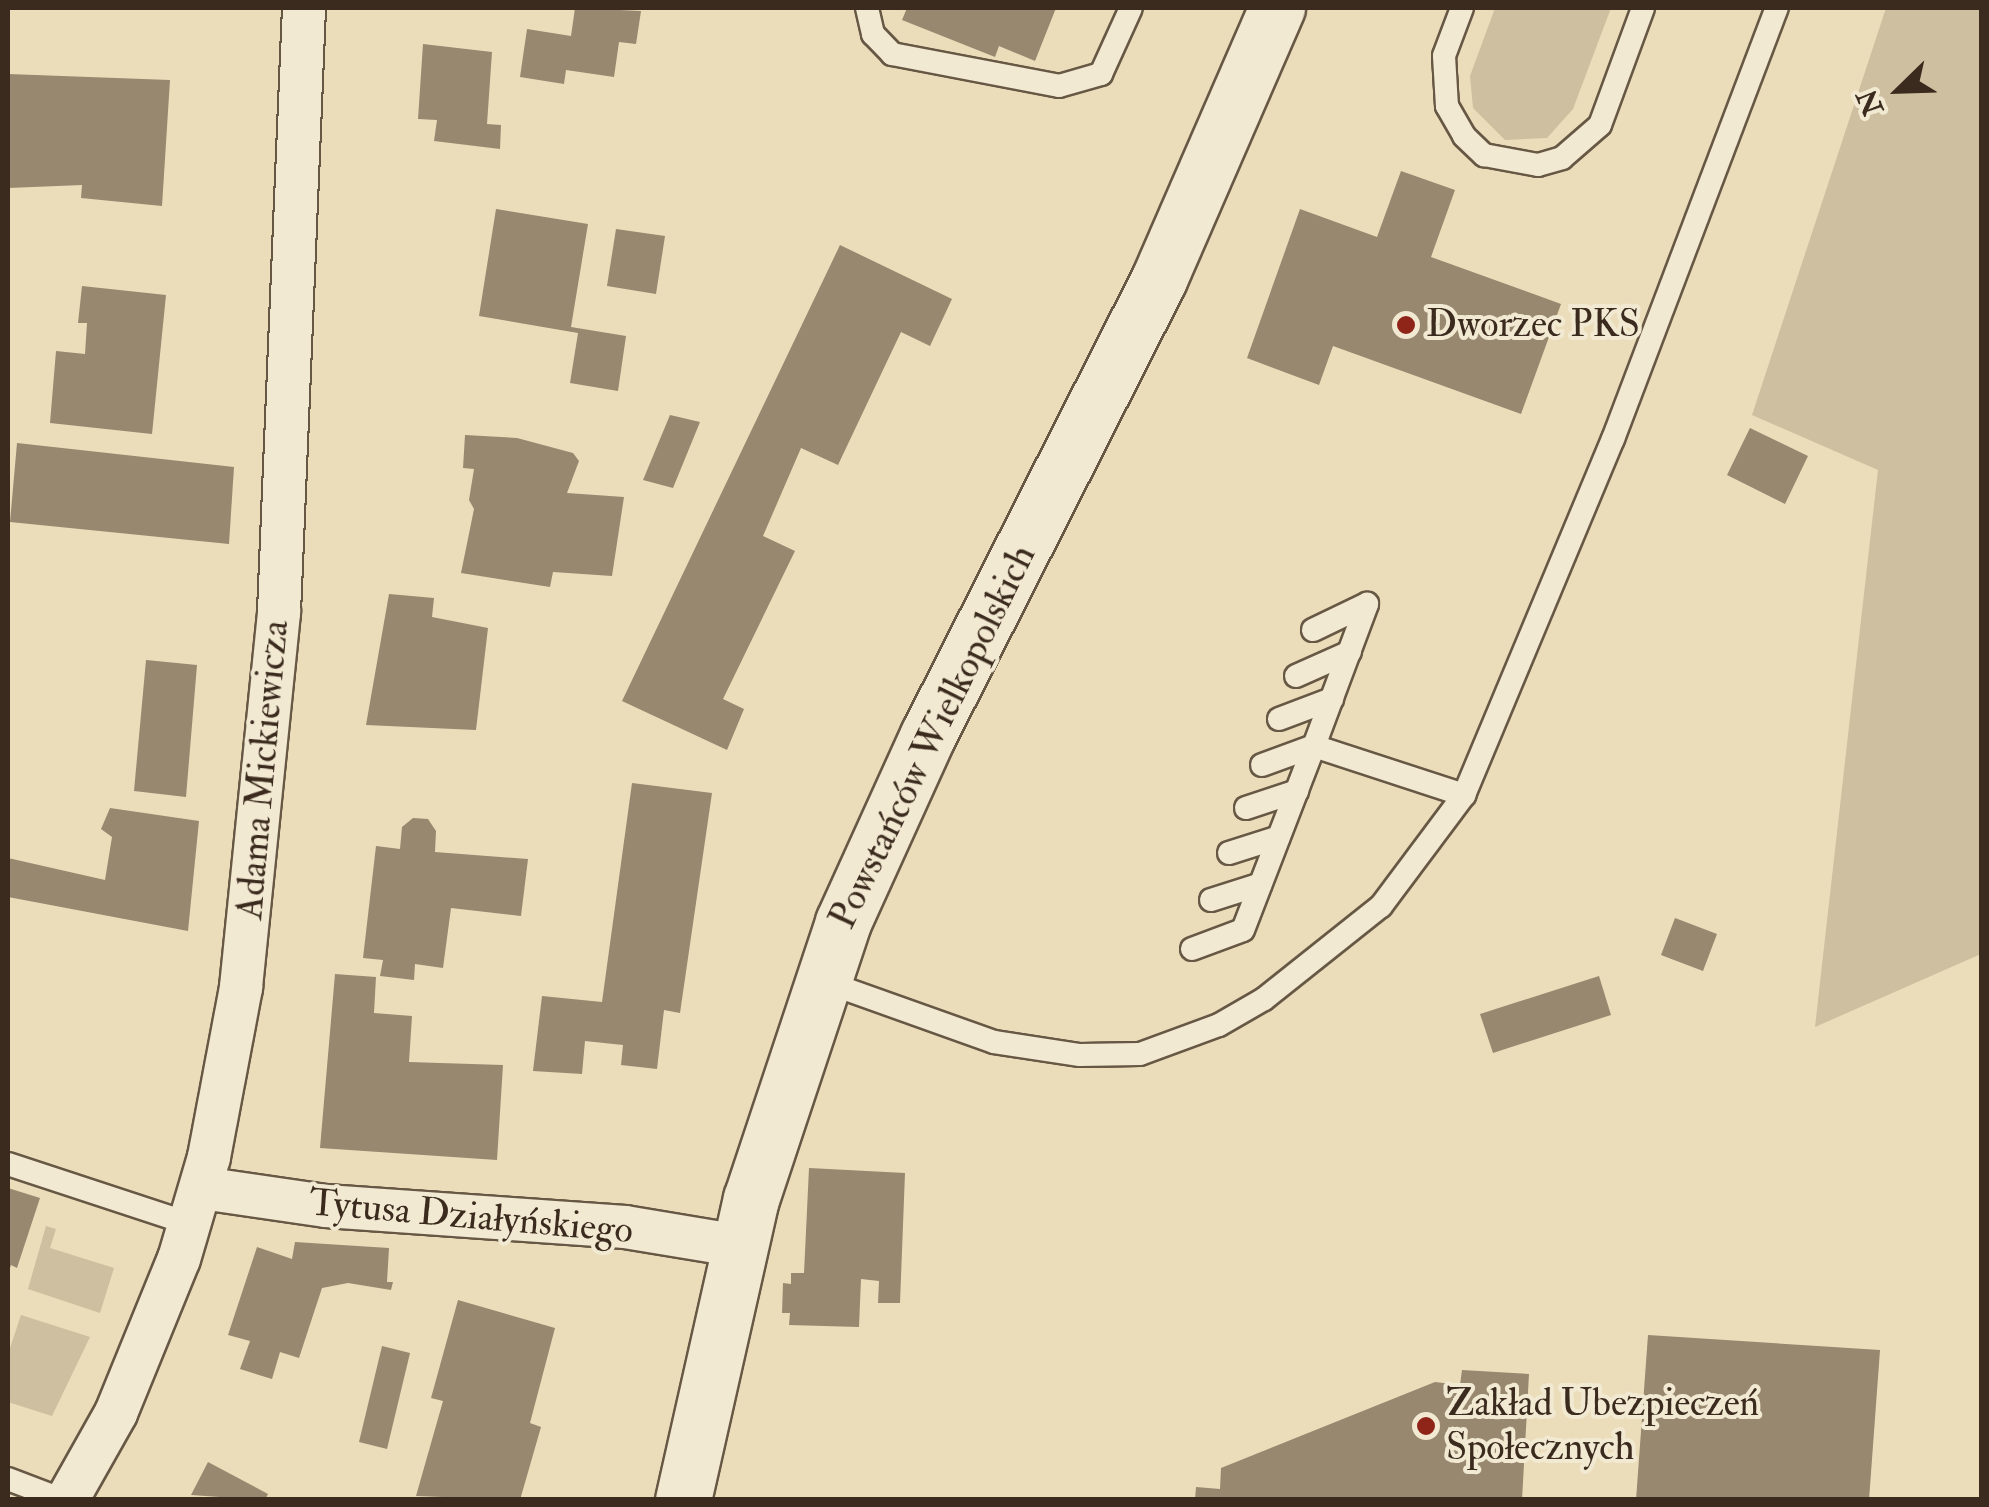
<!DOCTYPE html>
<meta charset="utf-8">
<style>
body{margin:0}
#map{position:relative;width:1989px;height:1507px;overflow:hidden;background:#ebddba;font-family:"IM FELL Double Pica",serif}
div>[style]{position:absolute}
.green>*{inset:0;background:#cdbf9f}
.building>*{inset:0;background:#97886f}
.roads{filter:drop-shadow(2px 0 #675845) drop-shadow(-2px 0 #675845) drop-shadow(0 2px #675845) drop-shadow(0 -2px #675845)}
.lane>*{height:22px;margin:-11px;padding:0 11px;transform-origin:11px;border-radius:11px;background:#f2e9d2}
.street>*{height:42px;margin:-21px;padding:0 21px;transform-origin:21px;border-radius:21px;background:#f2e9d2}
.secondary>*{height:55px;margin:-27.5px;padding:0 27.5px;transform-origin:27.5px;border-radius:27.5px;background:#f2e9d2}
.dots>*{width:28px;height:28px;translate:-50% -50%;box-sizing:border-box;border:5px solid #f2e9d2;border-radius:50%}
span{translate:-50% -50%;white-space:nowrap;text-align:center;line-height:1.15;-webkit-text-stroke:8px #f2e9d2;paint-order:stroke}
.poi-label{font-size:38px;color:#3b2b1e}
.left{translate:0 -50%;text-align:left}
.street-label{font-size:38px;color:#3b2b1e}
.frame{position:absolute;inset:0;border:10px solid #3b2b1e;pointer-events:none}
.north{position:absolute;left:1849px;top:40px;width:100px;height:100px;-webkit-text-stroke:8px #f2e9d2;paint-order:stroke;rotate:247deg;font-size:28px;font-weight:700;line-height:40px;text-align:center;color:#3b2b1e}
.north::after{content:'';display:block;margin:auto;width:35px;height:45px;background:#3b2b1e;clip-path:polygon(50% 0,100% 100%,50% 72%,0 100%)}
</style>
<div id="map">
<div class="green">
<i style="clip-path:polygon(1495px 8px,1611px 8px,1573px 109px,1547px 138px,1505px 140px,1473px 108px,1470px 76px)"></i>
<i style="clip-path:polygon(1886px 8px,1981px 8px,1981px 954px,1815px 1027px,1878px 470px,1752px 415px)"></i>
<i style="clip-path:polygon(46px 1226px,56px 1229px,50px 1248px,114px 1268px,100px 1313px,28px 1289px)"></i>
<i style="clip-path:polygon(21px 1315px,90px 1337px,52px 1416px,8px 1402px,8px 1354px)"></i>
</div>
<div class="building">
<i style="clip-path:polygon(575px 8px,641px 11px,636px 44px,619px 42px,614px 77px,566px 70px,564px 84px,520px 77px,527px 29px,571px 36px)"></i>
<i style="clip-path:polygon(907px 8px,1056px 8px,1035px 61px,999px 46px,995px 57px,902px 20px)"></i>
<i style="clip-path:polygon(423px 44px,492px 52px,487px 124px,501px 125px,500px 149px,434px 141px,437px 120px,418px 119px)"></i>
<i style="clip-path:polygon(8px 74px,170px 80px,162px 206px,81px 198px,82px 185px,8px 188px)"></i>
<i style="clip-path:polygon(1401px 171px,1455px 190px,1431px 257px,1561px 304px,1521px 414px,1333px 346px,1319px 385px,1247px 358px,1300px 209px,1377px 237px)"></i>
<i style="clip-path:polygon(496px 209px,588px 224px,571px 327px,626px 336px,618px 391px,570px 383px,578px 333px,479px 316px)"></i>
<i style="clip-path:polygon(616px 229px,665px 236px,656px 294px,607px 286px)"></i>
<i style="clip-path:polygon(840px 245px,952px 299px,930px 346px,901px 332px,838px 465px,801px 448px,763px 536px,795px 551px,723px 699px,744px 709px,727px 750px,622px 701px)"></i>
<i style="clip-path:polygon(82px 286px,166px 295px,152px 434px,50px 423px,56px 351px,85px 354px,87px 323px,78px 323px)"></i>
<i style="clip-path:polygon(670px 415px,700px 422px,673px 488px,643px 480px)"></i>
<i style="clip-path:polygon(1750px 428px,1808px 456px,1785px 504px,1727px 475px)"></i>
<i style="clip-path:polygon(465px 435px,517px 438px,573px 453px,579px 461px,567px 493px,624px 497px,612px 576px,553px 572px,550px 587px,461px 573px,474px 509px,469px 500px,474px 469px,463px 468px)"></i>
<i style="clip-path:polygon(17px 443px,234px 467px,229px 544px,10px 522px)"></i>
<i style="clip-path:polygon(389px 594px,434px 598px,432px 617px,488px 628px,476px 730px,366px 725px)"></i>
<i style="clip-path:polygon(146px 660px,197px 665px,186px 797px,134px 791px)"></i>
<i style="clip-path:polygon(632px 783px,712px 793px,680px 1013px,664px 1010px,657px 1069px,621px 1065px,623px 1045px,585px 1041px,582px 1074px,533px 1071px,542px 996px,602px 1002px)"></i>
<i style="clip-path:polygon(110px 808px,199px 821px,188px 931px,8px 897px,8px 858px,105px 880px,112px 837px,101px 829px)"></i>
<i style="clip-path:polygon(413px 818px,428px 819px,436px 831px,435px 852px,528px 859px,521px 916px,451px 908px,443px 968px,415px 964px,414px 980px,380px 976px,383px 960px,363px 958px,376px 846px,400px 849px,402px 827px)"></i>
<i style="clip-path:polygon(1675px 918px,1717px 934px,1703px 971px,1661px 955px)"></i>
<i style="clip-path:polygon(335px 974px,376px 977px,374px 1013px,412px 1016px,409px 1062px,503px 1065px,497px 1160px,320px 1148px)"></i>
<i style="clip-path:polygon(1599px 976px,1611px 1015px,1493px 1053px,1480px 1014px)"></i>
<i style="clip-path:polygon(809px 1168px,905px 1173px,900px 1303px,878px 1303px,879px 1281px,861px 1279px,859px 1327px,789px 1325px,790px 1313px,782px 1313px,783px 1283px,791px 1284px,791px 1273px,804px 1273px)"></i>
<i style="clip-path:polygon(8px 1188px,40px 1198px,17px 1268px,11px 1265px,8px 1274px)"></i>
<i style="clip-path:polygon(295px 1242px,389px 1248px,387px 1282px,393px 1282px,391px 1290px,348px 1283px,322px 1288px,299px 1358px,280px 1352px,272px 1379px,240px 1369px,250px 1341px,228px 1335px,257px 1247px,292px 1259px)"></i>
<i style="clip-path:polygon(458px 1300px,555px 1328px,530px 1423px,541px 1427px,520px 1500px,416px 1496px,443px 1401px,431px 1398px)"></i>
<i style="clip-path:polygon(1648px 1335px,1880px 1350px,1869px 1500px,1636px 1500px)"></i>
<i style="clip-path:polygon(382px 1346px,410px 1353px,387px 1449px,359px 1442px)"></i>
<i style="clip-path:polygon(1462px 1370px,1529px 1374px,1522px 1500px,1195px 1500px,1196px 1487px,1220px 1489px,1221px 1468px,1435px 1382px,1460px 1385px)"></i>
<i style="clip-path:polygon(208px 1462px,268px 1494px,265px 1500px,191px 1495px)"></i>
</div>
<div class="roads">
<div class="lane">
<i style="left:867px;top:8px;width:27px;rotate:77deg"></i>
<i style="left:873px;top:34px;width:28px;rotate:46deg"></i>
<i style="left:892px;top:54px;width:170px;rotate:10.8deg"></i>
<i style="left:1059px;top:86px;width:44px;rotate:-15.9deg"></i>
<i style="left:1101px;top:74px;width:72px;rotate:-65.6deg"></i>
<i style="left:1462px;top:8px;width:51px;rotate:110.6deg"></i>
<i style="left:1444px;top:56px;width:50px;rotate:86.6deg"></i>
<i style="left:1447px;top:106px;width:34px;rotate:60deg"></i>
<i style="left:1464px;top:136px;width:28px;rotate:44deg"></i>
<i style="left:1484px;top:155px;width:55px;rotate:10.5deg"></i>
<i style="left:1538px;top:165px;width:25px;rotate:-16deg"></i>
<i style="left:1562px;top:158px;width:50px;rotate:-41deg"></i>
<i style="left:1600px;top:125px;width:125px;rotate:-69.8deg"></i>
<i style="left:1313px;top:630px;width:60px;rotate:-25.7deg"></i>
<i style="left:1296px;top:676px;width:59px;rotate:-24deg"></i>
<i style="left:1279px;top:719px;width:57px;rotate:-20.7deg"></i>
<i style="left:1262px;top:765px;width:55px;rotate:-20.1deg"></i>
<i style="left:1314px;top:746px;width:152px;rotate:-69.5deg"></i>
<i style="left:1246px;top:808px;width:54px;rotate:-18.4deg"></i>
<i style="left:1229px;top:853px;width:52px;rotate:-17.7deg"></i>
<i style="left:1211px;top:900px;width:52px;rotate:-17.7deg"></i>
<i style="left:1192px;top:949px;width:54px;rotate:-20.4deg"></i>
<i style="left:1243px;top:930px;width:197px;rotate:-68.9deg"></i>
<i style="left:1314px;top:746px;width:158px;rotate:18.1deg"></i>
<i style="left:823px;top:981px;width:182px;rotate:19.6deg"></i>
<i style="left:994px;top:1042px;width:87px;rotate:8.6deg"></i>
<i style="left:1080px;top:1055px;width:60px;rotate:-1deg"></i>
<i style="left:1140px;top:1054px;width:84px;rotate:-20.2deg"></i>
<i style="left:1219px;top:1025px;width:52px;rotate:-30deg"></i>
<i style="left:1264px;top:999px;width:149px;rotate:-38.5deg"></i>
<i style="left:1381px;top:906px;width:139px;rotate:-53.2deg"></i>
<i style="left:1464px;top:795px;width:386px;rotate:-67.3deg"></i>
<i style="left:1613px;top:439px;width:461px;rotate:-69.2deg"></i>
<i style="left:8px;top:1164px;width:192px;rotate:18.2deg"></i>
<i style="left:8px;top:1479px;width:59px;rotate:20.9deg"></i>
</div>
<div class="street">
<i style="left:202px;top:1188px;width:125px;rotate:8.3deg"></i>
<i style="left:326px;top:1206px;width:300px;rotate:4deg"></i>
<i style="left:625px;top:1227px;width:117px;rotate:9.4deg"></i>
<i style="left:67px;top:1500px;width:100px;rotate:-60.6deg"></i>
<i style="left:116px;top:1413px;width:166px;rotate:-67.8deg"></i>
<i style="left:179px;top:1259px;width:106px;rotate:-73.6deg"></i>
<i style="left:209px;top:1157px;width:173px;rotate:-79.3deg"></i>
<i style="left:241px;top:987px;width:377px;rotate:-84.2deg"></i>
<i style="left:279px;top:612px;width:605px;rotate:-87.63deg"></i>
</div>
<div class="secondary">
<i style="left:683px;top:1500px;width:309px;rotate:-77.3deg"></i>
<i style="left:751px;top:1199px;width:292px;rotate:-71.6deg"></i>
<i style="left:843px;top:922px;width:205px;rotate:-65.6deg"></i>
<i style="left:928px;top:735px;width:511px;rotate:-63.13deg"></i>
<i style="left:1159px;top:279px;width:296px;rotate:-66.5deg"></i>
</div>
</div>
<div class="dots">
<i style="left:1406px;top:325px;background:#8f2418"></i>
<i style="left:1426px;top:1426px;background:#8f2418"></i>
</div>
<div class="poi-label">
<span class="left" style="left:1426px;top:325px">Dworzec PKS</span>
<span class="left" style="left:1446px;top:1426px">Zakład Ubezpieczeń<br>Społecznych</span>
</div>
<div class="street-label">
<span style="left:933px;top:737px;rotate:-64deg">Powstańców Wielkopolskich</span>
<span style="left:263px;top:770px;rotate:-85deg">Adama Mickiewicza</span>
<span style="left:471px;top:1217px;rotate:5deg">Tytusa Działyńskiego</span>
</div>
<div class="frame"></div>
<div class="north">N</div>
</div>
